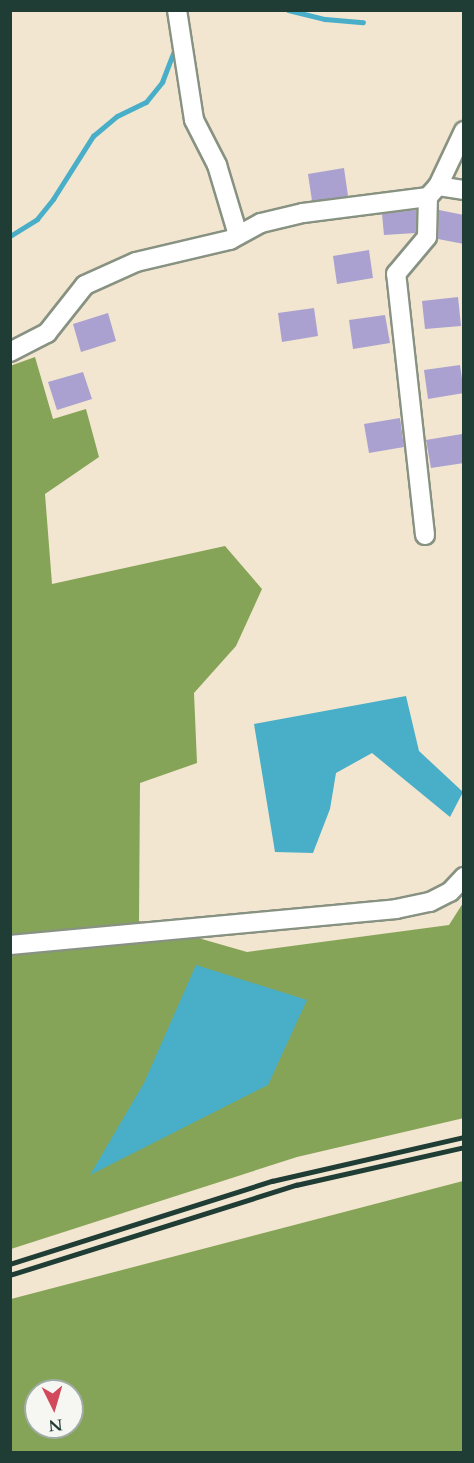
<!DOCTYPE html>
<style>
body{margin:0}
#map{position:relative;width:474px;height:1463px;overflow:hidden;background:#f2e6d0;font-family:Cardo,serif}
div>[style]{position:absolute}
.forest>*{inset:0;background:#86a457}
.water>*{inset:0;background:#49aec8}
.stream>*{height:5px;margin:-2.5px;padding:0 2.5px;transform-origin:2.5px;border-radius:2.5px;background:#49aec8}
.building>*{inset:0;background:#aaa1d0}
.roads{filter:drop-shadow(2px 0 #889282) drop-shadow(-2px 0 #889282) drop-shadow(0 2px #889282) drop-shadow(0 -2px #889282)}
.minor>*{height:18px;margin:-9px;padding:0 9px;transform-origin:9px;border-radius:9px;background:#fff}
.rail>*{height:4.5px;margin:-2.25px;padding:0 2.25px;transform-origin:2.25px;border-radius:2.25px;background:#1f3d34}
span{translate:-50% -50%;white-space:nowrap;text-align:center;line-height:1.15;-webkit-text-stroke:4.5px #f6f6f2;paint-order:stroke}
.frame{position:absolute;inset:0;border:12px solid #1f3d34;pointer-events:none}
.north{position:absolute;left:24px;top:1379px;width:60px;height:60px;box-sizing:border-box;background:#f6f6f2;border:2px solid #a0aca6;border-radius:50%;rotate:175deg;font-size:16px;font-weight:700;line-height:24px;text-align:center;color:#1f3d34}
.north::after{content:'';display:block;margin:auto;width:21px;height:27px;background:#d1495b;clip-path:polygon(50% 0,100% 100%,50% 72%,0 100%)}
</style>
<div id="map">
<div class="forest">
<i style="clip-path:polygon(35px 357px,53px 419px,86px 409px,99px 457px,45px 494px,52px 584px,225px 546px,262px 589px,236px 646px,194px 693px,197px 763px,140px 783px,139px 921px,247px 952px,449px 925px,463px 903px,464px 1118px,297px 1157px,11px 1249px,10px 366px)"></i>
<i style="clip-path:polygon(evenodd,463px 1181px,463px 1452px,11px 1452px,11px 1299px,463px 1181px,36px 1391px,72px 1391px,72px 1427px,36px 1427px,36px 1391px)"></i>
</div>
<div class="water">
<i style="clip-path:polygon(406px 696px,419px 751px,463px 792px,450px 817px,372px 753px,336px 773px,330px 809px,313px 853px,275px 852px,254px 724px)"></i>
<i style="clip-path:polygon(196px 965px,307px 1000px,268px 1085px,90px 1175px,144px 1083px)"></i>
</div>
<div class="stream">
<i style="left:288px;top:10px;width:38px;rotate:14deg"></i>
<i style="left:325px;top:19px;width:38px;rotate:5deg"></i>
<i style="left:10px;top:236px;width:32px;rotate:-32deg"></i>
<i style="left:37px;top:219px;width:26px;rotate:-51deg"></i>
<i style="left:53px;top:199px;width:75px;rotate:-57.6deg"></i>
<i style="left:93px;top:136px;width:31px;rotate:-40deg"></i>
<i style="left:117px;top:116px;width:32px;rotate:-26deg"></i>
<i style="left:146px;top:102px;width:26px;rotate:-51deg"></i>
<i style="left:162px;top:82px;width:39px;rotate:-69deg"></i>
</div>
<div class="building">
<i style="clip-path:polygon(344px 168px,348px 196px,312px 201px,308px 174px)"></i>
<i style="clip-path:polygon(416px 210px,416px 233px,384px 235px,382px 214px)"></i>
<i style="clip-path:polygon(439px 210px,464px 215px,464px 244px,438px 239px)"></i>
<i style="clip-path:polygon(369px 250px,373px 278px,337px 284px,333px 256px)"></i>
<i style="clip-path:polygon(458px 297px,461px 326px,425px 329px,422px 301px)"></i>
<i style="clip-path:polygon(314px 308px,318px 336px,282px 342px,278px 313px)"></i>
<i style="clip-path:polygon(108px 313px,116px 341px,81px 352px,73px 324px)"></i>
<i style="clip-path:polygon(385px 315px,390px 343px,353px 349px,349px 320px)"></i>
<i style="clip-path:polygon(460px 365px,464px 393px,428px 399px,424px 370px)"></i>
<i style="clip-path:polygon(83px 372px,92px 399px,57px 410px,48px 382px)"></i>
<i style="clip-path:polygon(400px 418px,404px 447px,369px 453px,364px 424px)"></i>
<i style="clip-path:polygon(462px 434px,464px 463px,431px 468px,426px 440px)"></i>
</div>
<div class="roads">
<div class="minor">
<i style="left:177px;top:10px;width:111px;rotate:81.2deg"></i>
<i style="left:194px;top:120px;width:51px;rotate:62.9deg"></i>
<i style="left:217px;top:165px;width:73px;rotate:73.3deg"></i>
<i style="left:438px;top:186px;width:26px;rotate:9deg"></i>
<i style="left:10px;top:352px;width:42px;rotate:-27.2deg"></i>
<i style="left:47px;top:333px;width:61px;rotate:-51.6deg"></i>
<i style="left:85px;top:285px;width:56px;rotate:-24.3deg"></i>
<i style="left:136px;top:262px;width:97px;rotate:-13.2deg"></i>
<i style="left:230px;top:240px;width:35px;rotate:-29deg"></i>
<i style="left:261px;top:223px;width:43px;rotate:-13.4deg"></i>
<i style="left:303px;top:213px;width:126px;rotate:-7.3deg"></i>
<i style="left:428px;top:197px;width:15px;rotate:-48deg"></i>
<i style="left:438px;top:186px;width:61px;rotate:-64.7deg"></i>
<i style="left:425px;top:535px;width:263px;rotate:-96.3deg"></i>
<i style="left:396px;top:274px;width:48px;rotate:-50deg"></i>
<i style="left:427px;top:237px;width:40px;rotate:-88.6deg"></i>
<i style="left:10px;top:945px;width:388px;rotate:-5.3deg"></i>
<i style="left:396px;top:909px;width:35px;rotate:-12deg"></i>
<i style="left:430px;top:902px;width:22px;rotate:-27deg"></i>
<i style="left:450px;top:892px;width:21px;rotate:-47deg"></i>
</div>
</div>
<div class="rail">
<i style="left:10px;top:1264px;width:275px;rotate:-17.6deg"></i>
<i style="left:272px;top:1181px;width:197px;rotate:-12.9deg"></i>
<i style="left:10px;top:1275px;width:300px;rotate:-17.5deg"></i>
<i style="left:296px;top:1185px;width:172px;rotate:-12.7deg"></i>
</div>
<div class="frame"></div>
<div class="north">N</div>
</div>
